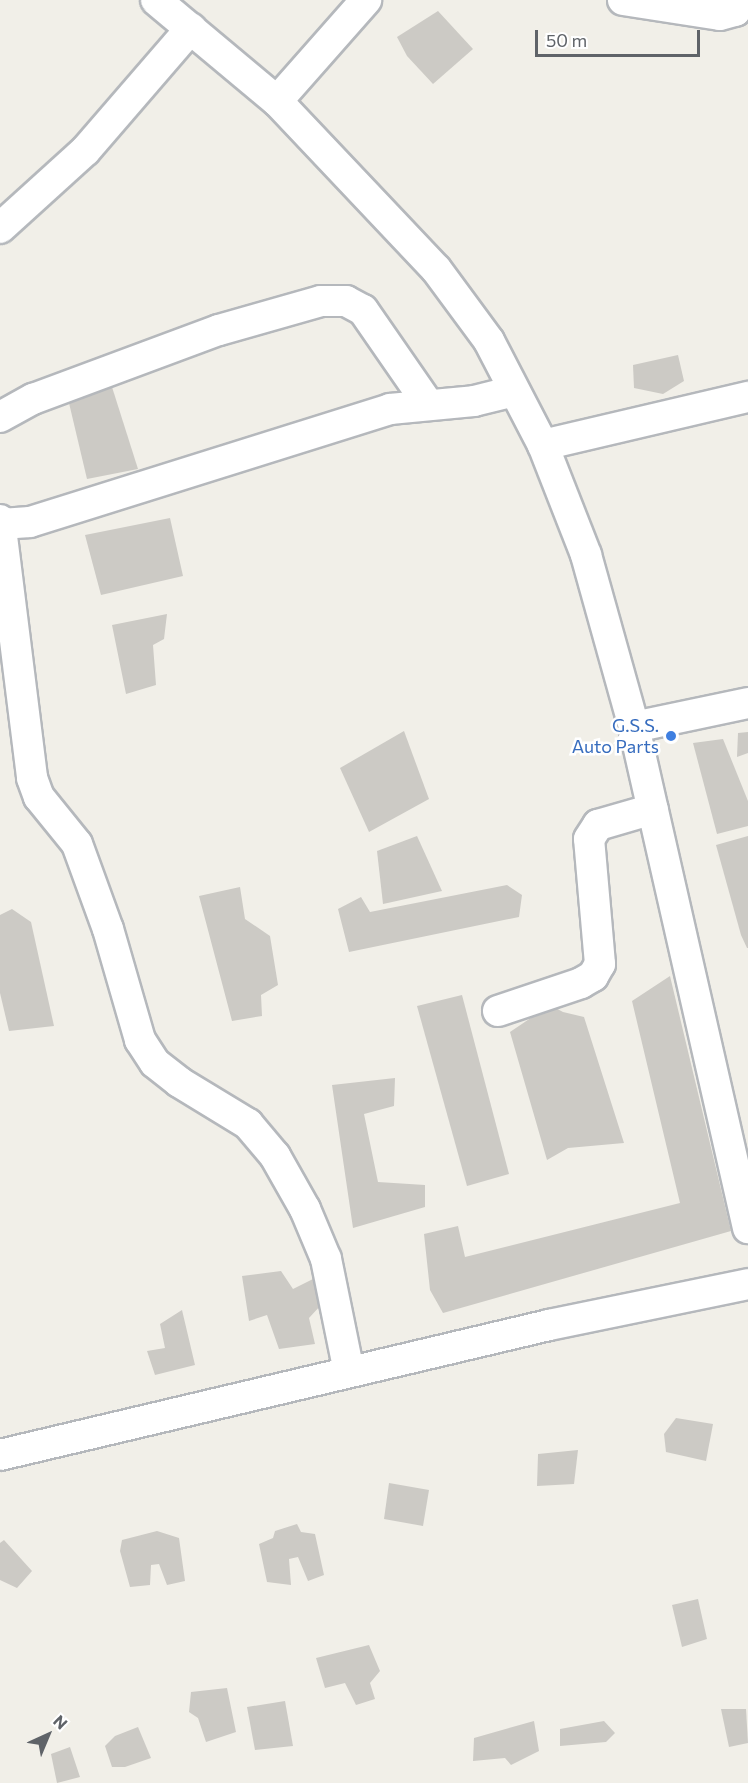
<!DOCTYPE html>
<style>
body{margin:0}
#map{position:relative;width:748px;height:1783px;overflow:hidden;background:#f1efe8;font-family:Commissioner,sans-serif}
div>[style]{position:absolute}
.building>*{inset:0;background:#cccac5}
.roads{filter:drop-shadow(2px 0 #b5b8bc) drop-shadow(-2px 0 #b5b8bc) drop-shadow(0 2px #b5b8bc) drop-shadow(0 -2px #b5b8bc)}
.minor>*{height:30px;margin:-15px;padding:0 15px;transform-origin:15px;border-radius:15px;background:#fff}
.dots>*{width:16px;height:16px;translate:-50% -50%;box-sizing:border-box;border:3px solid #fff;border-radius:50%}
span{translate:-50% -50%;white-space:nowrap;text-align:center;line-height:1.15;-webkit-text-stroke:5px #fff;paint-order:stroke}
.shop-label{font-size:18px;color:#366cbe}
.right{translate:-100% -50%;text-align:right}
.north{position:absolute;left:18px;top:1705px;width:60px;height:60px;-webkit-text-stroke:4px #fff;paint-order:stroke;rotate:44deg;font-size:16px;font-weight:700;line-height:24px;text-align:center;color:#5f6368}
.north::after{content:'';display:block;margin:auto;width:21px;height:27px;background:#5f6368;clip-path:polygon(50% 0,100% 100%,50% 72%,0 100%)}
.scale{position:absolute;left:535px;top:30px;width:165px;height:27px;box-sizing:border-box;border:3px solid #5f6368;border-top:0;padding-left:8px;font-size:18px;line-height:21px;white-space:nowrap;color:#5f6368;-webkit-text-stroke:4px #fff;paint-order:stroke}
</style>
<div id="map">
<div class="building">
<i style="clip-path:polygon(438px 11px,473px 49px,433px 84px,407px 56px,397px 37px)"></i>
<i style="clip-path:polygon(678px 355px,684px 381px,663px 394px,634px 388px,633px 365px)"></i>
<i style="clip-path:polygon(112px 387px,138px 469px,87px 479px,69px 403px)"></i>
<i style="clip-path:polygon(170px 518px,183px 576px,101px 595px,85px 535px)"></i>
<i style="clip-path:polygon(167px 614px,164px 639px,153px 645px,156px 685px,126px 694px,112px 625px)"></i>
<i style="clip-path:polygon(404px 731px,429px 799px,369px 832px,340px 768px)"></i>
<i style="clip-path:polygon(748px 732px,748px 753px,737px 757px,738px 733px)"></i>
<i style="clip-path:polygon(723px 739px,748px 801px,748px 826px,717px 834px,693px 743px)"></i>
<i style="clip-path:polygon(417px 836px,442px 891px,383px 904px,377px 851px)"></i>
<i style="clip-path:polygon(748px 836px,748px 948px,747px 948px,741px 935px,716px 845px)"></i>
<i style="clip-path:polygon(507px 885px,522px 895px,519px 917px,349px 952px,338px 909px,361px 897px,370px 912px)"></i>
<i style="clip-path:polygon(240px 887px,245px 919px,270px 936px,278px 985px,261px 995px,262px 1016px,232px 1021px,199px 896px)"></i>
<i style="clip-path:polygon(12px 909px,31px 922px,54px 1026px,9px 1031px,0 993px,0 915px)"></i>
<i style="clip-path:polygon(670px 976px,731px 1231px,443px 1313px,430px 1290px,424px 1234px,458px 1226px,465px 1257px,680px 1203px,632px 1001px)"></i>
<i style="clip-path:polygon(462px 995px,509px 1174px,467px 1186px,417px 1006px)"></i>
<i style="clip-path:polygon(550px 1005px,563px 1012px,584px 1017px,624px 1143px,568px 1148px,547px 1160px,510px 1032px)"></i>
<i style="clip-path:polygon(395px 1078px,394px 1106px,364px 1114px,378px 1182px,425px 1185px,425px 1207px,353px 1228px,332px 1085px)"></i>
<i style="clip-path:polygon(281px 1271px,293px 1289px,315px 1278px,321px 1305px,309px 1318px,315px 1344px,279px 1349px,267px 1315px,249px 1321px,242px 1276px)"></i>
<i style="clip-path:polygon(182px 1310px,195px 1365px,155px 1375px,147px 1351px,165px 1348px,160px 1324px)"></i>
<i style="clip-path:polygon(676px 1418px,713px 1424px,706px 1461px,666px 1452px,664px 1434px)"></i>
<i style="clip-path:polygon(578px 1450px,574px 1484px,537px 1486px,538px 1454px)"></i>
<i style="clip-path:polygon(389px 1483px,429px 1490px,423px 1526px,384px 1519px)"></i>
<i style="clip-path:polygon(297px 1524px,301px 1532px,315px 1534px,324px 1575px,308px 1581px,298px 1557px,289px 1559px,291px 1585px,267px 1582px,259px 1544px,273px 1538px,275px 1531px)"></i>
<i style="clip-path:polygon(157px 1531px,179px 1538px,185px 1581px,167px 1585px,159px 1564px,151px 1565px,150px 1585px,130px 1587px,120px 1551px,122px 1540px)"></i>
<i style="clip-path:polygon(4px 1540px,32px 1571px,17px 1588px,0 1580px,0 1543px)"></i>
<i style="clip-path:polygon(698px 1599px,707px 1639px,682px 1647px,672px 1605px)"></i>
<i style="clip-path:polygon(369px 1645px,380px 1671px,370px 1683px,375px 1699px,356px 1705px,345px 1683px,325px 1688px,316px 1658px)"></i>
<i style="clip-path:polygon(227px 1688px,236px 1732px,206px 1742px,198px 1718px,189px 1712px,191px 1692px)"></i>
<i style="clip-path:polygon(285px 1701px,293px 1746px,255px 1750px,247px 1707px)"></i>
<i style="clip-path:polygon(721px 1709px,746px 1709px,748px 1743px,729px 1747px)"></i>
<i style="clip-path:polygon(534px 1721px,539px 1751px,511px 1765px,505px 1758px,473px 1761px,474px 1738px)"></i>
<i style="clip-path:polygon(604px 1721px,615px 1733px,606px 1742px,560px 1746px,560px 1729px)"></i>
<i style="clip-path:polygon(138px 1727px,151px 1758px,125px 1767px,112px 1767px,105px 1746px,115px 1736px)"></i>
<i style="clip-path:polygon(70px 1747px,80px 1777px,57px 1783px,51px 1754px)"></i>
</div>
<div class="roads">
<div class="minor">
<i style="left:156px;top:0;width:158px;rotate:39.9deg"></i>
<i style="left:277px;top:101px;width:231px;rotate:46.6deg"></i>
<i style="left:436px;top:269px;width:89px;rotate:53.6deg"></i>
<i style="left:489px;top:341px;width:117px;rotate:62.6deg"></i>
<i style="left:543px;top:445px;width:118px;rotate:68.6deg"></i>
<i style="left:586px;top:555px;width:179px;rotate:74.4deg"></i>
<i style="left:634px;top:727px;width:514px;rotate:77.18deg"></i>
<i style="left:623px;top:0;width:98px;rotate:8.8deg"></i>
<i style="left:720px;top:15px;width:16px;rotate:-15deg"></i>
<i style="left:735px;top:11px;width:12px;rotate:-70deg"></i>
<i style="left:277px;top:101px;width:135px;rotate:-48.6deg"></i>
<i style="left:0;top:228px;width:115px;rotate:-42.2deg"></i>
<i style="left:85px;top:151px;width:162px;rotate:-49.2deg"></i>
<i style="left:0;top:417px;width:38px;rotate:-29deg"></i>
<i style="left:33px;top:399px;width:198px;rotate:-20.4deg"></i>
<i style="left:219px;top:330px;width:106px;rotate:-15.9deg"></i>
<i style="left:321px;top:301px;width:25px"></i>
<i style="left:346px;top:301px;width:19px;rotate:28deg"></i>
<i style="left:363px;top:310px;width:114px;rotate:55.3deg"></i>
<i style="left:543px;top:445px;width:211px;rotate:-13.2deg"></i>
<i style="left:0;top:520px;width:260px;rotate:82.9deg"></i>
<i style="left:32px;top:778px;width:20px;rotate:70deg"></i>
<i style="left:39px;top:797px;width:60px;rotate:51deg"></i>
<i style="left:77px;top:844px;width:90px;rotate:70deg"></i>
<i style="left:108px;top:929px;width:116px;rotate:73.9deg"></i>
<i style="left:140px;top:1040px;width:27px;rotate:57deg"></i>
<i style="left:155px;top:1063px;width:31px;rotate:38deg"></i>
<i style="left:179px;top:1082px;width:81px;rotate:31.3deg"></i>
<i style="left:248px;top:1124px;width:42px;rotate:49.8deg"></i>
<i style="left:275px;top:1156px;width:61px;rotate:60.5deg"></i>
<i style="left:305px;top:1209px;width:54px;rotate:67.2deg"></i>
<i style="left:326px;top:1259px;width:115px;rotate:78.5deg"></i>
<i style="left:1px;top:524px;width:29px;rotate:-4deg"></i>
<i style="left:30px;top:522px;width:377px;rotate:-17.4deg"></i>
<i style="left:390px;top:409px;width:84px;rotate:-5.4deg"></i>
<i style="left:474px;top:401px;width:41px;rotate:-14deg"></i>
<i style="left:634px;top:727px;width:116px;rotate:-11.9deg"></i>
<i style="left:498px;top:1011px;width:88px;rotate:-18.6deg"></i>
<i style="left:581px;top:983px;width:14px;rotate:-30deg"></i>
<i style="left:593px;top:976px;width:14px;rotate:-60deg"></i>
<i style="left:600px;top:964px;width:125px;rotate:-95deg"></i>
<i style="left:589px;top:839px;width:17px;rotate:-57deg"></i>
<i style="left:598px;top:825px;width:57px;rotate:-16.2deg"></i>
<i style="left:0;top:1455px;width:564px;rotate:-13.32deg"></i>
<i style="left:549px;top:1325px;width:203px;rotate:-11.6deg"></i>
</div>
</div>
<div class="dots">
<i style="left:671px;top:736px;background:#3f7fe0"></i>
</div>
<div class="shop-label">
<span class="right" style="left:659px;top:736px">G.S.S.<br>Auto Parts</span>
</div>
<div class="north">N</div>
<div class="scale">50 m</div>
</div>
